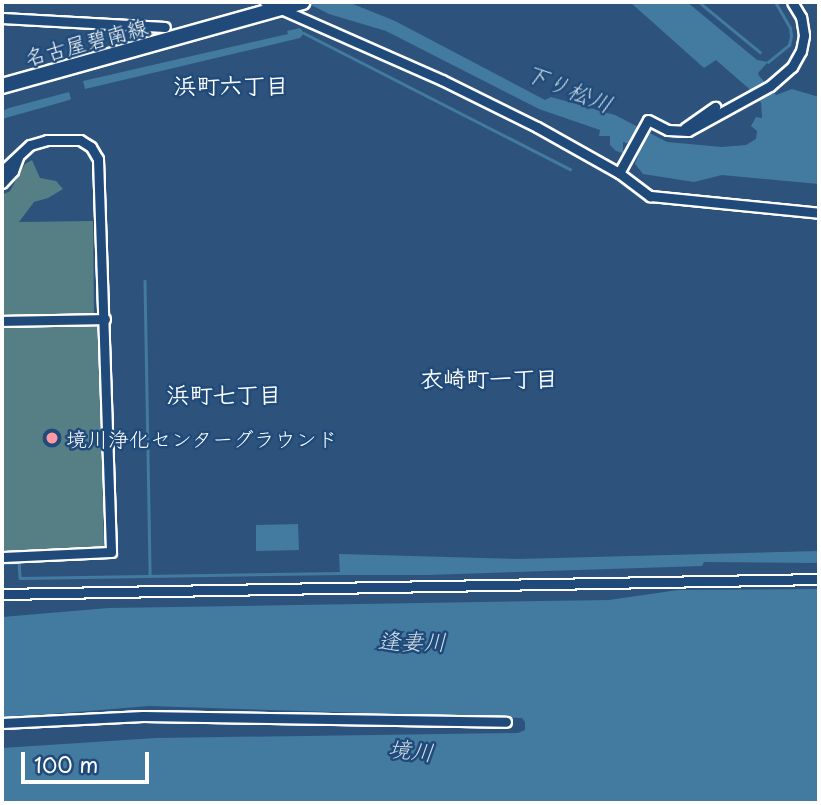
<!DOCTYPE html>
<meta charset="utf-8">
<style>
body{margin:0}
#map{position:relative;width:821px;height:805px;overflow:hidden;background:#2d537c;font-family:"Playpen Sans","Klee One",sans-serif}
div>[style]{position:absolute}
.green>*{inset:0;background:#557e85}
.water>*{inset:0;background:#437aa0}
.stream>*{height:2.5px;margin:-1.25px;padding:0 1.25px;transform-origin:1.25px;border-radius:1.25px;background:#437aa0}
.river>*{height:16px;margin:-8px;padding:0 8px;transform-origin:8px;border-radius:8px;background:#437aa0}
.roads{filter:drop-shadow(2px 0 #fff) drop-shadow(-2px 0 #fff) drop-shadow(0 2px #fff) drop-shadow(0 -2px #fff)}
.street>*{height:9px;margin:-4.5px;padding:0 4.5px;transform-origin:4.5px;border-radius:4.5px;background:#1f4a7a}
.primary>*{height:14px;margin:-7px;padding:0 7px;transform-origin:7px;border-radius:7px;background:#1f4a7a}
.dots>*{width:19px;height:19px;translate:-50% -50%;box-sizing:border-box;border:4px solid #1f4a7a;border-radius:50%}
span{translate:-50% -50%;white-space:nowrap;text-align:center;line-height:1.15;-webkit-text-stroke:5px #1f4a7a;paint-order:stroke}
.street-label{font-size:21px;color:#fff}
.poi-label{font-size:21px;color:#fff}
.left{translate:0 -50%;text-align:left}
.neighbourhood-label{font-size:23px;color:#fff;font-weight:700}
.water-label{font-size:23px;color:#d0dee7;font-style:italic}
.frame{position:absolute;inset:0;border:4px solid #fff;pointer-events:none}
.scale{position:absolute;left:21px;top:752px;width:128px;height:32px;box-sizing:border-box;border:4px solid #fff;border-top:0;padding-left:9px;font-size:21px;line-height:24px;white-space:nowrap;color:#fff;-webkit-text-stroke:5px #1f4a7a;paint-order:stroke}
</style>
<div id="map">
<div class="green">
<i style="clip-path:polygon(32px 160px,40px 178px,56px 181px,63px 189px,48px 198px,34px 202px,19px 222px,93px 221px,94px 314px,2px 316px,2px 195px,10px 191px,25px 164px)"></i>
<i style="clip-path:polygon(99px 324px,104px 550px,2px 553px,2px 326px)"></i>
</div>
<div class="water">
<i style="clip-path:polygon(305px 2px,347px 2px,358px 6px,395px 21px,545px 100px,551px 97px,615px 115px,667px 142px,722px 147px,746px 145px,756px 139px,757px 131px,751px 126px,756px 117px,762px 118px,761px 101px,792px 89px,819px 97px,819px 184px,722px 175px,694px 182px,643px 174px,635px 164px,641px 147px,623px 142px,623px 153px,616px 151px,610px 145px,610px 136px,599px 136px,600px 130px,539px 109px,386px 31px,329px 14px)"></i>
<i style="clip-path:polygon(630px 2px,687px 2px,757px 60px,768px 62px,758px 73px,762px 85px,753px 89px,751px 85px,747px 87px,716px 60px,704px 68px)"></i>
<i style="clip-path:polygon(300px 28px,304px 33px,300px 38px,85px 89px,83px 81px,288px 34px,287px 31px)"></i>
<i style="clip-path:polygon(69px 92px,71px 99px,66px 101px,2px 119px,2px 111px,9px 108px)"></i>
<i style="clip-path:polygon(298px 524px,299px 550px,256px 551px,256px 525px)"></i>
<i style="clip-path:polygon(819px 551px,819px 563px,704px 562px,702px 566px,428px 575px,340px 575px,339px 554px,517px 559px)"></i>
<i style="clip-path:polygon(819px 589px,819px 803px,2px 803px,2px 748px,156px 738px,518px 733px,525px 730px,525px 722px,522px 718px,149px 706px,2px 718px,2px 617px,109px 608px,609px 600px,678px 590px)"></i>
</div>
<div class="stream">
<i style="left:699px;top:2px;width:79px;rotate:39.3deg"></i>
<i style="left:304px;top:33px;width:299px;rotate:27.1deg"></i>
<i style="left:768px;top:62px;width:27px;rotate:-39deg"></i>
<i style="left:789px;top:45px;width:9px;rotate:-77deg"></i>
<i style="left:791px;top:36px;width:8px;rotate:-97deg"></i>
<i style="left:790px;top:28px;width:30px;rotate:-120deg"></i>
<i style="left:145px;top:281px;width:294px;rotate:89deg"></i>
<i style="left:2px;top:563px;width:17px;rotate:-3deg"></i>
<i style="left:19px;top:562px;width:16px;rotate:86deg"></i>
<i style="left:20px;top:578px;width:321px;rotate:-0.9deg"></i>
</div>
<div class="river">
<i style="left:743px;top:70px;width:59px;rotate:48.4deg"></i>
</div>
<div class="roads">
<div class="street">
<i style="left:265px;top:2px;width:193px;rotate:23.8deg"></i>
<i style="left:442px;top:80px;width:106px;rotate:26.3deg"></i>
<i style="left:537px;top:127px;width:94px;rotate:29.3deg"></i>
<i style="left:619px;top:173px;width:39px;rotate:37deg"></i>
<i style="left:650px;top:196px;width:170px;rotate:5.7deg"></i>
<i style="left:2px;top:18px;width:163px;rotate:3.2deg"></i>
<i style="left:685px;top:128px;width:37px;rotate:-35deg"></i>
<i style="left:2px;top:171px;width:38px;rotate:-43deg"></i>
<i style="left:30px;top:145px;width:18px;rotate:-16deg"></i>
<i style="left:47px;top:140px;width:33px"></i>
<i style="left:80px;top:140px;width:13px;rotate:32deg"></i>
<i style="left:91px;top:147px;width:14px;rotate:60deg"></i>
<i style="left:98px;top:159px;width:393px;rotate:88.1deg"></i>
<i style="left:111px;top:552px;width:109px;rotate:177.4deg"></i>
<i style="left:619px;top:173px;width:60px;rotate:-61.3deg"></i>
<i style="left:648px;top:120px;width:22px;rotate:27deg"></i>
<i style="left:668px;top:130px;width:20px;rotate:3deg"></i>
<i style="left:688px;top:131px;width:94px;rotate:-28.8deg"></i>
<i style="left:770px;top:86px;width:29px;rotate:-41deg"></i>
<i style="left:792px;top:67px;width:18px;rotate:-61deg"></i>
<i style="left:801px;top:51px;width:16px;rotate:-79deg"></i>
<i style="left:804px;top:35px;width:18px;rotate:-99deg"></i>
<i style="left:801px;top:17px;width:17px;rotate:-121deg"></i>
<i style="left:2px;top:183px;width:16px;rotate:-47deg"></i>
<i style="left:13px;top:171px;width:15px;rotate:-70deg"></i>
<i style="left:2px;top:321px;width:103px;rotate:-1.1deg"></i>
<i style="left:2px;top:594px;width:817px;rotate:-1.05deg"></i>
<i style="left:2px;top:723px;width:141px;rotate:-2.8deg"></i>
<i style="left:143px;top:716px;width:363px;rotate:0.9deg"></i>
</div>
<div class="primary">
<i style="left:2px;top:86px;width:312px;rotate:-15.6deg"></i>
</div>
</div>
<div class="dots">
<i style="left:52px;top:438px;background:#ff9aa2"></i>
</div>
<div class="street-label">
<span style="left:86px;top:41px;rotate:-15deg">名古屋碧南線</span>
</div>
<div class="poi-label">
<span class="left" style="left:66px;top:438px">境川浄化センターグラウンド</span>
</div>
<div class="neighbourhood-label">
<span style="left:231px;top:85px">浜町六丁目</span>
<span style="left:489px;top:378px">衣崎町一丁目</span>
<span style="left:224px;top:394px">浜町七丁目</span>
</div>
<div class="water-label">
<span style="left:569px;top:88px;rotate:22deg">下り松川</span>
<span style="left:412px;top:641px;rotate:1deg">逢妻川</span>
<span style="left:411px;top:750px;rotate:6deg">境川</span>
</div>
<div class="frame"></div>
<div class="scale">100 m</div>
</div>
